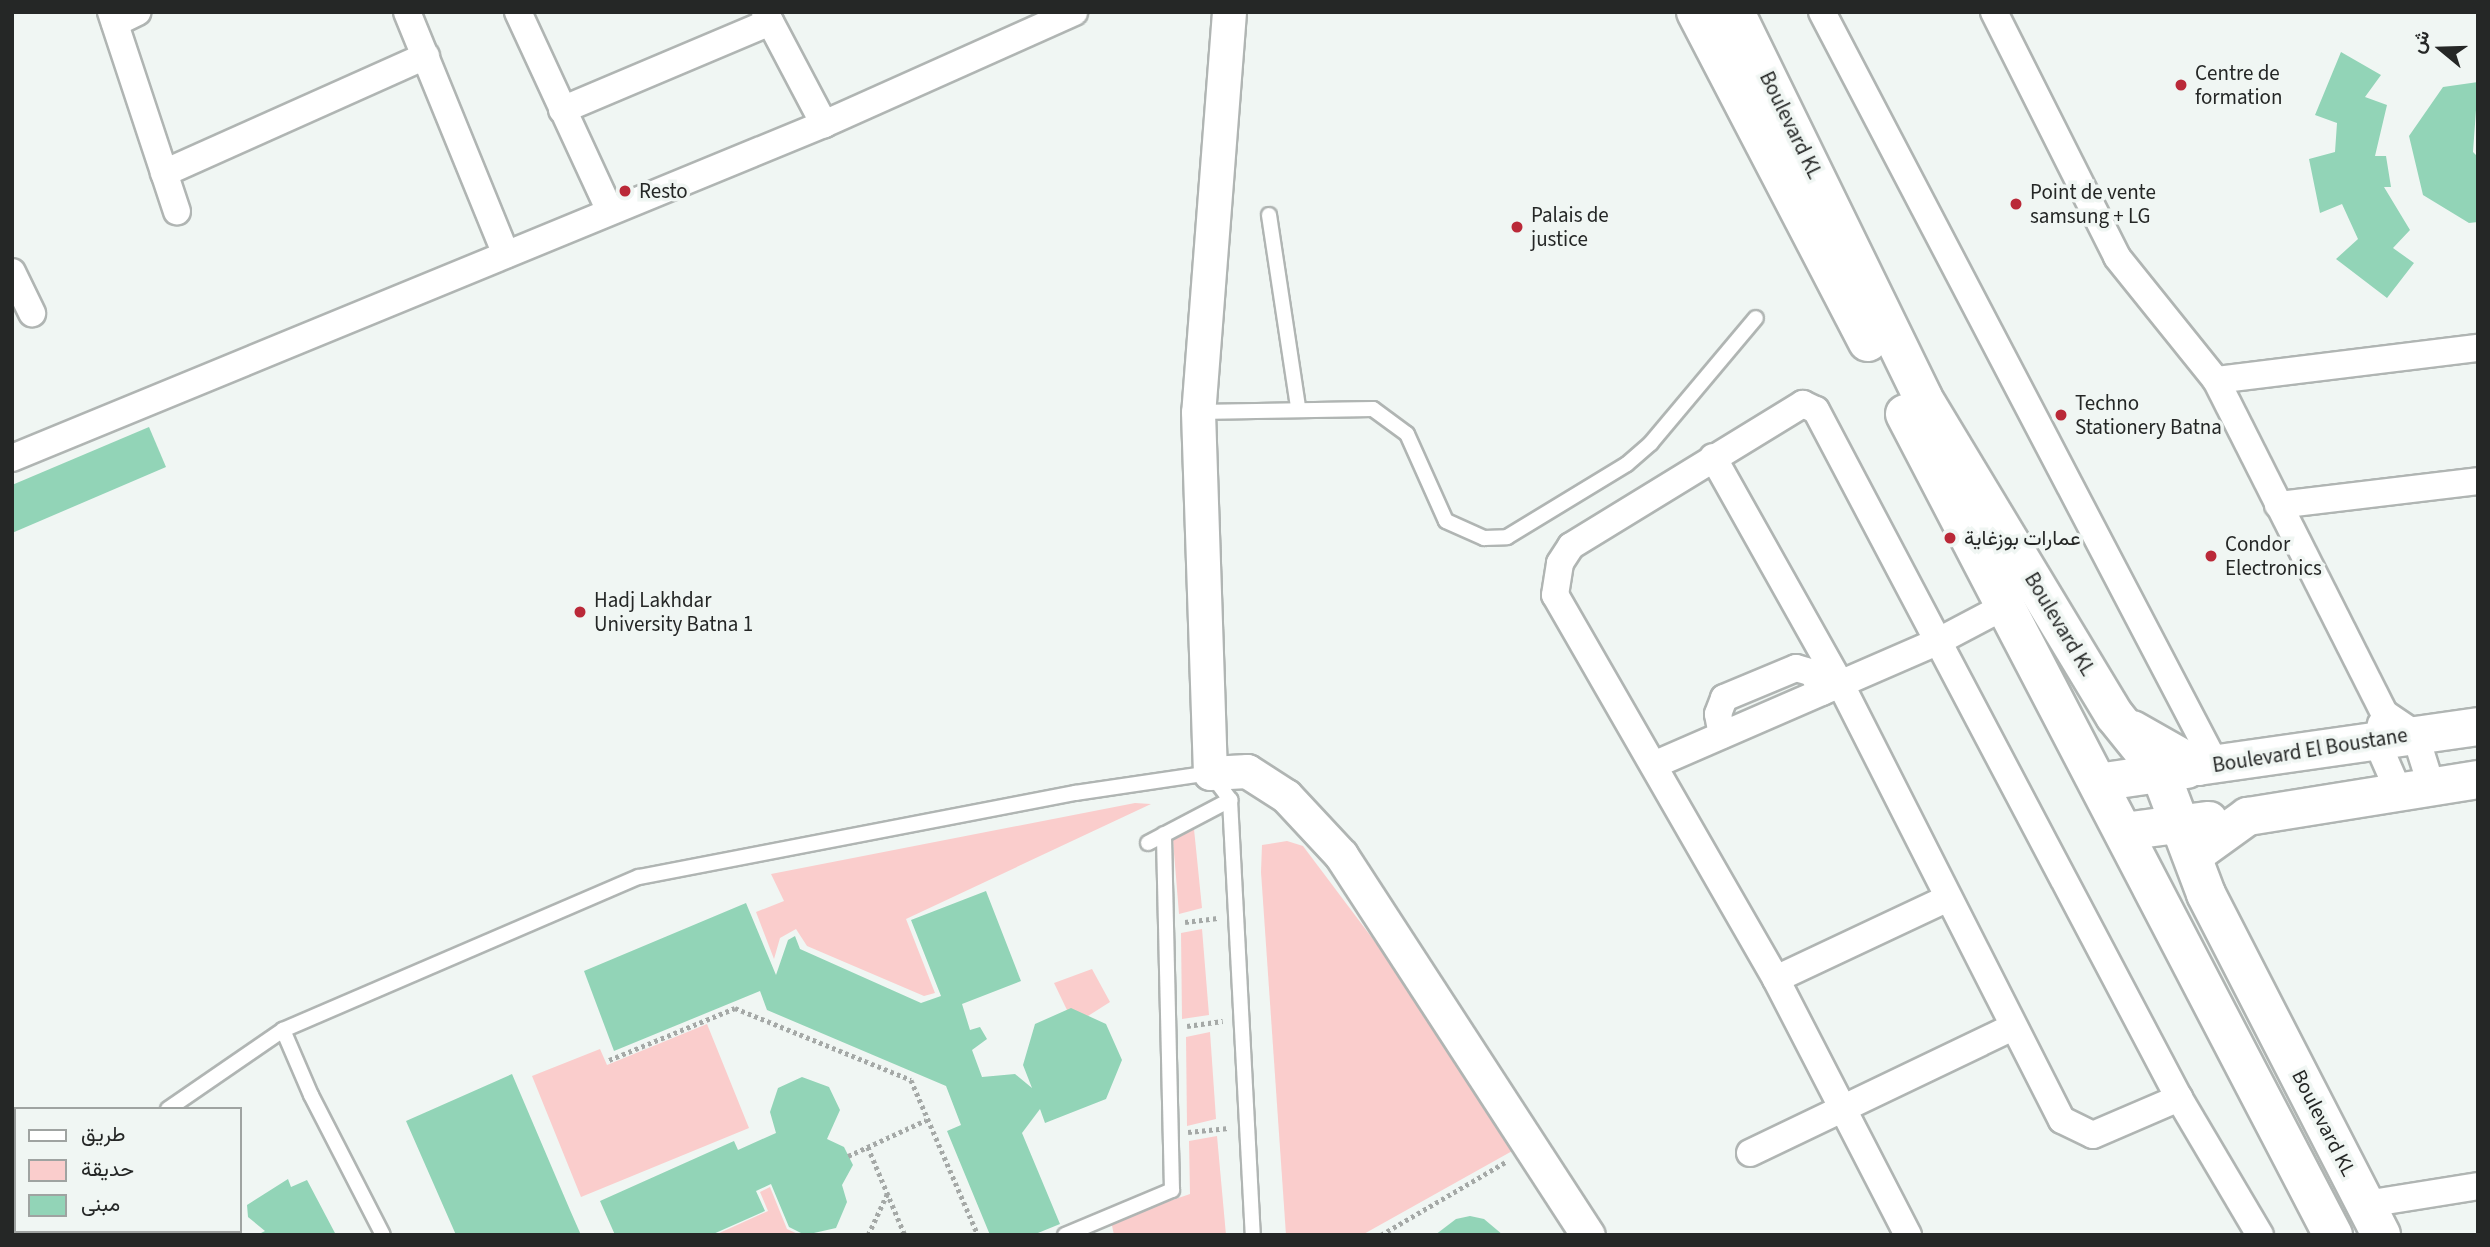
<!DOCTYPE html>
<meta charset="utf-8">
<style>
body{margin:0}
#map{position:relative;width:2490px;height:1247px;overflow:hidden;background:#f0f6f3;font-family:"Source Sans 3",Vazirmatn,sans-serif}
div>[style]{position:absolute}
.green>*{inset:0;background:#facdcc}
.building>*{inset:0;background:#92d4b7}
.path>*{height:4.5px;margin-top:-2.25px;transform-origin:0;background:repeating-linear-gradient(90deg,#a5a9a7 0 3.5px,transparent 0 7px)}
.roads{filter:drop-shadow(2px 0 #b0b5b3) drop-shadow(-2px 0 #b0b5b3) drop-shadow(0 2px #b0b5b3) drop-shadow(0 -2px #b0b5b3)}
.service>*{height:14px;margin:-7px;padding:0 7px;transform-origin:7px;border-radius:7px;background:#fff}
.minor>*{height:26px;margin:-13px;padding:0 13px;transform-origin:13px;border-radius:13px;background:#fff}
.tertiary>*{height:33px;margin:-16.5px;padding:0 16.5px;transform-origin:16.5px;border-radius:16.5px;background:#fff}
.secondary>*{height:37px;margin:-18.5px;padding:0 18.5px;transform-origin:18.5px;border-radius:18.5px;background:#fff}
.primary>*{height:38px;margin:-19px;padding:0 19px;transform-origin:19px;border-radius:19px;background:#fff}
.dots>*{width:19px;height:19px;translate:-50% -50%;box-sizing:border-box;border:4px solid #f0f6f3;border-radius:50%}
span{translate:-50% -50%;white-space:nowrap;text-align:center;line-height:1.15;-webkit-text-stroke:7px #f0f6f3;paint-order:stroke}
.poi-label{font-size:21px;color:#252726}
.left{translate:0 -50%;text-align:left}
.street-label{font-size:21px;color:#252726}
.frame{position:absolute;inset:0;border:14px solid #252726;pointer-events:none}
.legend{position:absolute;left:14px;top:1107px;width:228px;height:126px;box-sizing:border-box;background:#f0f6f3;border:2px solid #9fa3a1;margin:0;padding:9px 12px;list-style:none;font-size:21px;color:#252726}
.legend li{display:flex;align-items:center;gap:14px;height:35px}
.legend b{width:35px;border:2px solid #9fa3a1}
.north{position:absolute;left:2406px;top:14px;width:70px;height:70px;-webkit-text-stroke:5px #f0f6f3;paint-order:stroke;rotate:289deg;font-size:19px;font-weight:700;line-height:28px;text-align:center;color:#252726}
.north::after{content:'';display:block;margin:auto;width:24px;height:32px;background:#252726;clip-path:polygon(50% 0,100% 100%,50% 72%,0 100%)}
</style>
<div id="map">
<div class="green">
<i style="clip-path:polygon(1135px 803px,1151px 804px,906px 919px,935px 993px,924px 996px,807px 946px,796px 929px,780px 938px,774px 959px,756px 912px,784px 901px,771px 874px)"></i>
<i style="clip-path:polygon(1194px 829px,1202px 908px,1179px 914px,1173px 840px)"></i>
<i style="clip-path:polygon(1287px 841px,1303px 846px,1421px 1003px,1514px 1150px,1362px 1235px,1286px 1235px,1261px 872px,1262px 845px)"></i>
<i style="clip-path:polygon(1202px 929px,1209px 1015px,1182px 1019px,1181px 933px)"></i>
<i style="clip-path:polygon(1092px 969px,1110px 1002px,1088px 1016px,1067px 1010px,1054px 983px)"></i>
<i style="clip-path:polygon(707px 1024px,749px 1128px,581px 1197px,532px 1076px,600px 1049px,607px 1065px)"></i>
<i style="clip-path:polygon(1210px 1032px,1216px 1119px,1187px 1126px,1186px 1037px)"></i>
<i style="clip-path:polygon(1217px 1136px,1226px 1235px,1114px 1235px,1111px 1221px,1190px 1194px,1189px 1141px)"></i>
<i style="clip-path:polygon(770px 1187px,787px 1229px,800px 1235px,715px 1235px,768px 1211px,760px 1192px)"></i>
</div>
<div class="building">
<i style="clip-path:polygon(2341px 52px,2381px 75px,2365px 97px,2387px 105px,2375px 156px,2386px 156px,2391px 187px,2384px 187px,2410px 230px,2393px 248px,2414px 263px,2387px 298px,2336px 259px,2358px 239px,2342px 204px,2320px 213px,2309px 159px,2335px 152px,2337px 123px,2315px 115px)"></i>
<i style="clip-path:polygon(2478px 82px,2473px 152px,2478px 157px,2478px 222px,2469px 223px,2423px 195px,2409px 136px,2443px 87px)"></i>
<i style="clip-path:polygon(149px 427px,166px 467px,12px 533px,12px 485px)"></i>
<i style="clip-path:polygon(986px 891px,1021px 981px,962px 1004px,970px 1030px,980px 1027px,987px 1039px,972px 1050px,982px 1077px,1015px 1074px,1032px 1088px,1023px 1065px,1035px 1024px,1071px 1008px,1106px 1024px,1122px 1060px,1106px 1099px,1045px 1123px,1040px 1109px,1022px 1133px,1060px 1224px,1033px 1235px,990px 1235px,947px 1131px,961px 1125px,946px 1086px,767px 1010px,760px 991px,614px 1051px,584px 971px,746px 903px,776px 975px,788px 940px,795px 936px,800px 949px,921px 1003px,941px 996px,911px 920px)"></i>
<i style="clip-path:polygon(512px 1074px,570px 1210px,581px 1235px,456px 1235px,406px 1121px)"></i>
<i style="clip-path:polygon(802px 1077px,829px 1087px,840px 1110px,827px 1139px,844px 1147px,853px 1165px,842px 1185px,847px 1202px,836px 1228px,805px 1235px,789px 1227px,771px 1184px,756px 1191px,765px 1211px,711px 1235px,615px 1235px,600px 1201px,734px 1141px,738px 1150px,776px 1133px,770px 1112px,778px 1088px)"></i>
<i style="clip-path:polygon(288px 1179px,291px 1187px,307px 1180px,336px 1235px,257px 1235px,265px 1231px,248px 1217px,247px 1205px)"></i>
<i style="clip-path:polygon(1470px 1216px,1484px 1219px,1503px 1235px,1435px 1235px,1456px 1219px)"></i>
</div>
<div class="path">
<i style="left:1185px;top:922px;width:33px;rotate:-7deg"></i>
<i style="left:1187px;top:1026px;width:36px;rotate:-8deg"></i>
<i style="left:609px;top:1060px;width:136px;rotate:-22.4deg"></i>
<i style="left:735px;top:1008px;width:190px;rotate:22.2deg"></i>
<i style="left:911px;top:1080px;width:169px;rotate:66.6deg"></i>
<i style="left:1188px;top:1132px;width:41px;rotate:-5.6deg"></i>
<i style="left:868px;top:1147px;width:95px;rotate:67.2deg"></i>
<i style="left:848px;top:1156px;width:86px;rotate:-24.8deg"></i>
<i style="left:868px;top:1235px;width:45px;rotate:-65.1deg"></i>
<i style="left:1381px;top:1235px;width:146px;rotate:-30.4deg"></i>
</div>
<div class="roads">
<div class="service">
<i style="left:1269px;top:215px;width:194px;rotate:81.4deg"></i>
<i style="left:1198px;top:412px;width:175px;rotate:-1deg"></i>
<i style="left:1373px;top:409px;width:42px;rotate:36.3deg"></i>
<i style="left:1407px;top:434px;width:95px;rotate:65.9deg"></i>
<i style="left:1446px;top:521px;width:42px;rotate:24.1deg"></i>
<i style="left:1484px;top:538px;width:23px;rotate:-2deg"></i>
<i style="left:1507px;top:537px;width:140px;rotate:-31.3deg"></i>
<i style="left:1627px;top:464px;width:32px;rotate:-41deg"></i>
<i style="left:1651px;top:443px;width:163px;rotate:-50deg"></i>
<i style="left:1148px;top:843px;width:93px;rotate:-27.7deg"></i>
<i style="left:283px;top:1030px;width:71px;rotate:66.7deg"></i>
<i style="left:311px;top:1095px;width:157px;rotate:62.8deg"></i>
<i style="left:168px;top:1109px;width:140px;rotate:-34.5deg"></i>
<i style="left:283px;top:1030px;width:387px;rotate:-23.3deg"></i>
<i style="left:639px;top:877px;width:444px;rotate:-10.9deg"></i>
<i style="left:1075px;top:793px;width:136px;rotate:-8.4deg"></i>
<i style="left:1210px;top:773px;width:34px;rotate:53deg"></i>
<i style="left:1230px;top:800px;width:436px;rotate:87deg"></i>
<i style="left:107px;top:1235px;width:4px;rotate:-63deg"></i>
<i style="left:1065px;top:1235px;width:116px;rotate:-22.8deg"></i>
<i style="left:1172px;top:1190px;width:356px;rotate:-91.3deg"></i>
</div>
<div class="minor">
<i style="left:111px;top:12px;width:210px;rotate:71.7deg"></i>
<i style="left:407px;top:12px;width:262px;rotate:67.8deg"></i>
<i style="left:518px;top:12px;width:219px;rotate:65.2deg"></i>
<i style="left:765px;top:12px;width:127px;rotate:62.2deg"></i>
<i style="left:1822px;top:12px;width:850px;rotate:62.38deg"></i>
<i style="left:1994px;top:12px;width:274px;rotate:63.3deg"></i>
<i style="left:2117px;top:257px;width:158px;rotate:51.2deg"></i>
<i style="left:2216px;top:380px;width:373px;rotate:63.2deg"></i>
<i style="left:2384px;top:713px;width:37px;rotate:34deg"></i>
<i style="left:2415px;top:734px;width:53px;rotate:72.6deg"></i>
<i style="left:115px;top:23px;width:25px;rotate:-26deg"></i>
<i style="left:562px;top:110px;width:226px;rotate:-22.9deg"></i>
<i style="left:164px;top:173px;width:287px;rotate:-24.1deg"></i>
<i style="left:12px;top:272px;width:46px;rotate:64deg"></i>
<i style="left:2216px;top:380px;width:264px;rotate:-7deg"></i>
<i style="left:1713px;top:457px;width:259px;rotate:60.7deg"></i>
<i style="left:1840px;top:683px;width:490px;rotate:63.1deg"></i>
<i style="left:2062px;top:1120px;width:34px;rotate:26deg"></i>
<i style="left:2093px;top:1135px;width:94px;rotate:-23.3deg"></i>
<i style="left:12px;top:458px;width:878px;rotate:-22.36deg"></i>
<i style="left:824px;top:124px;width:274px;rotate:-24.1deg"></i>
<i style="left:2278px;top:505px;width:201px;rotate:-6.8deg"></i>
<i style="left:2381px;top:724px;width:18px;rotate:103deg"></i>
<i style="left:2377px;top:742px;width:52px;rotate:66.4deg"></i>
<i style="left:1722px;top:735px;width:21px;rotate:-101deg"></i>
<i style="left:1718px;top:714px;width:17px;rotate:-69deg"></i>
<i style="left:1724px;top:698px;width:78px;rotate:-22.6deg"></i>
<i style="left:1796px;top:668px;width:18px;rotate:16deg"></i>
<i style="left:1813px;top:673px;width:21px;rotate:65deg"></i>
<i style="left:1656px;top:764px;width:306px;rotate:-23.5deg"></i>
<i style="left:1937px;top:642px;width:77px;rotate:-27.9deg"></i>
<i style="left:1776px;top:979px;width:188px;rotate:-25.2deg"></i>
<i style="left:1750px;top:1153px;width:292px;rotate:-25.6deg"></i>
<i style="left:2366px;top:1204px;width:113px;rotate:-9.1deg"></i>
<i style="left:1908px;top:1235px;width:288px;rotate:-117.3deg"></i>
<i style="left:1776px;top:979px;width:443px;rotate:-119.9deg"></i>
<i style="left:1555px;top:595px;width:32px;rotate:-81deg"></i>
<i style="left:1560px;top:563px;width:20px;rotate:-57deg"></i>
<i style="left:1571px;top:546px;width:272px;rotate:-31.5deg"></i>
<i style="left:1803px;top:404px;width:14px;rotate:25deg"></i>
<i style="left:1816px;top:410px;width:778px;rotate:62.18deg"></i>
<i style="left:2179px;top:1098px;width:159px;rotate:59.4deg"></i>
</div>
<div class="tertiary">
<i style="left:1229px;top:12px;width:401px;rotate:94.4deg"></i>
<i style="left:1198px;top:412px;width:361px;rotate:88.1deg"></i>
<i style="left:1210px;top:773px;width:37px;rotate:-3deg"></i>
<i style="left:1247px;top:771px;width:46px;rotate:32.7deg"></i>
<i style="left:1286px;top:796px;width:81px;rotate:47deg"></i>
<i style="left:1341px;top:855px;width:453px;rotate:57deg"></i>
</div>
<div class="secondary">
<i style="left:2132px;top:729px;width:75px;rotate:29.6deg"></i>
<i style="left:2197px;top:766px;width:284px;rotate:-8.1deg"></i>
<i style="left:2097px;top:782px;width:90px;rotate:-8.3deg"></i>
<i style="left:2123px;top:831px;width:86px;rotate:-7.4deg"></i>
<i style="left:2193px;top:855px;width:67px;rotate:-35.8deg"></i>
<i style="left:2247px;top:816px;width:234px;rotate:-9.1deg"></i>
</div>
<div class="primary">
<i style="left:1696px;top:12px;width:372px;rotate:62.5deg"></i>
<i style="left:1735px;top:12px;width:429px;rotate:64deg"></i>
<i style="left:1923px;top:398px;width:371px;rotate:58.9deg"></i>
<i style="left:2115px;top:716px;width:72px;rotate:51.2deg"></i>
<i style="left:2160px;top:772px;width:130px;rotate:69.3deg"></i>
<i style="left:2206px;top:894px;width:383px;rotate:62.8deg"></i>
<i style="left:1905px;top:414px;width:926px;rotate:62.47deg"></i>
</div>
</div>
<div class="dots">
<i style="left:2181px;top:85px;background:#ba2938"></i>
<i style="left:625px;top:191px;background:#ba2938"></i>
<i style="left:2016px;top:204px;background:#ba2938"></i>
<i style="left:1517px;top:227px;background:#ba2938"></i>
<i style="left:2061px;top:415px;background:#ba2938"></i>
<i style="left:1950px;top:538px;background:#ba2938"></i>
<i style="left:2211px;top:556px;background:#ba2938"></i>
<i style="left:580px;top:612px;background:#ba2938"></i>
</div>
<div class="poi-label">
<span class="left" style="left:2195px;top:85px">Centre de<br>formation</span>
<span class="left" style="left:639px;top:191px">Resto</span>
<span class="left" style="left:2030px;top:204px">Point de vente<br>samsung + LG</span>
<span class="left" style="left:1531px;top:227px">Palais de<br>justice</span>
<span class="left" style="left:2075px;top:415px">Techno<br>Stationery Batna</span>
<span class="left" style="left:1964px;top:538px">عمارات بوزغاية</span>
<span class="left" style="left:2225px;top:556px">Condor<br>Electronics</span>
<span class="left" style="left:594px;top:612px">Hadj Lakhdar<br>University Batna 1</span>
</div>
<div class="street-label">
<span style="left:1791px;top:125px;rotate:64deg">Boulevard KL</span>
<span style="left:2060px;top:624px;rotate:59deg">Boulevard KL</span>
<span style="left:2310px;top:750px;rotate:-9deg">Boulevard El Boustane</span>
<span style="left:2324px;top:1123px;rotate:63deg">Boulevard KL</span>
</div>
<div class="frame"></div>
<ul class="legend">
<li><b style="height:9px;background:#fff"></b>طريق</li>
<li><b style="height:19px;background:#facdcc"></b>حديقة</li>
<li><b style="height:19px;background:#92d4b7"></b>مبنى</li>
</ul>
<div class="north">ش</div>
</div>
